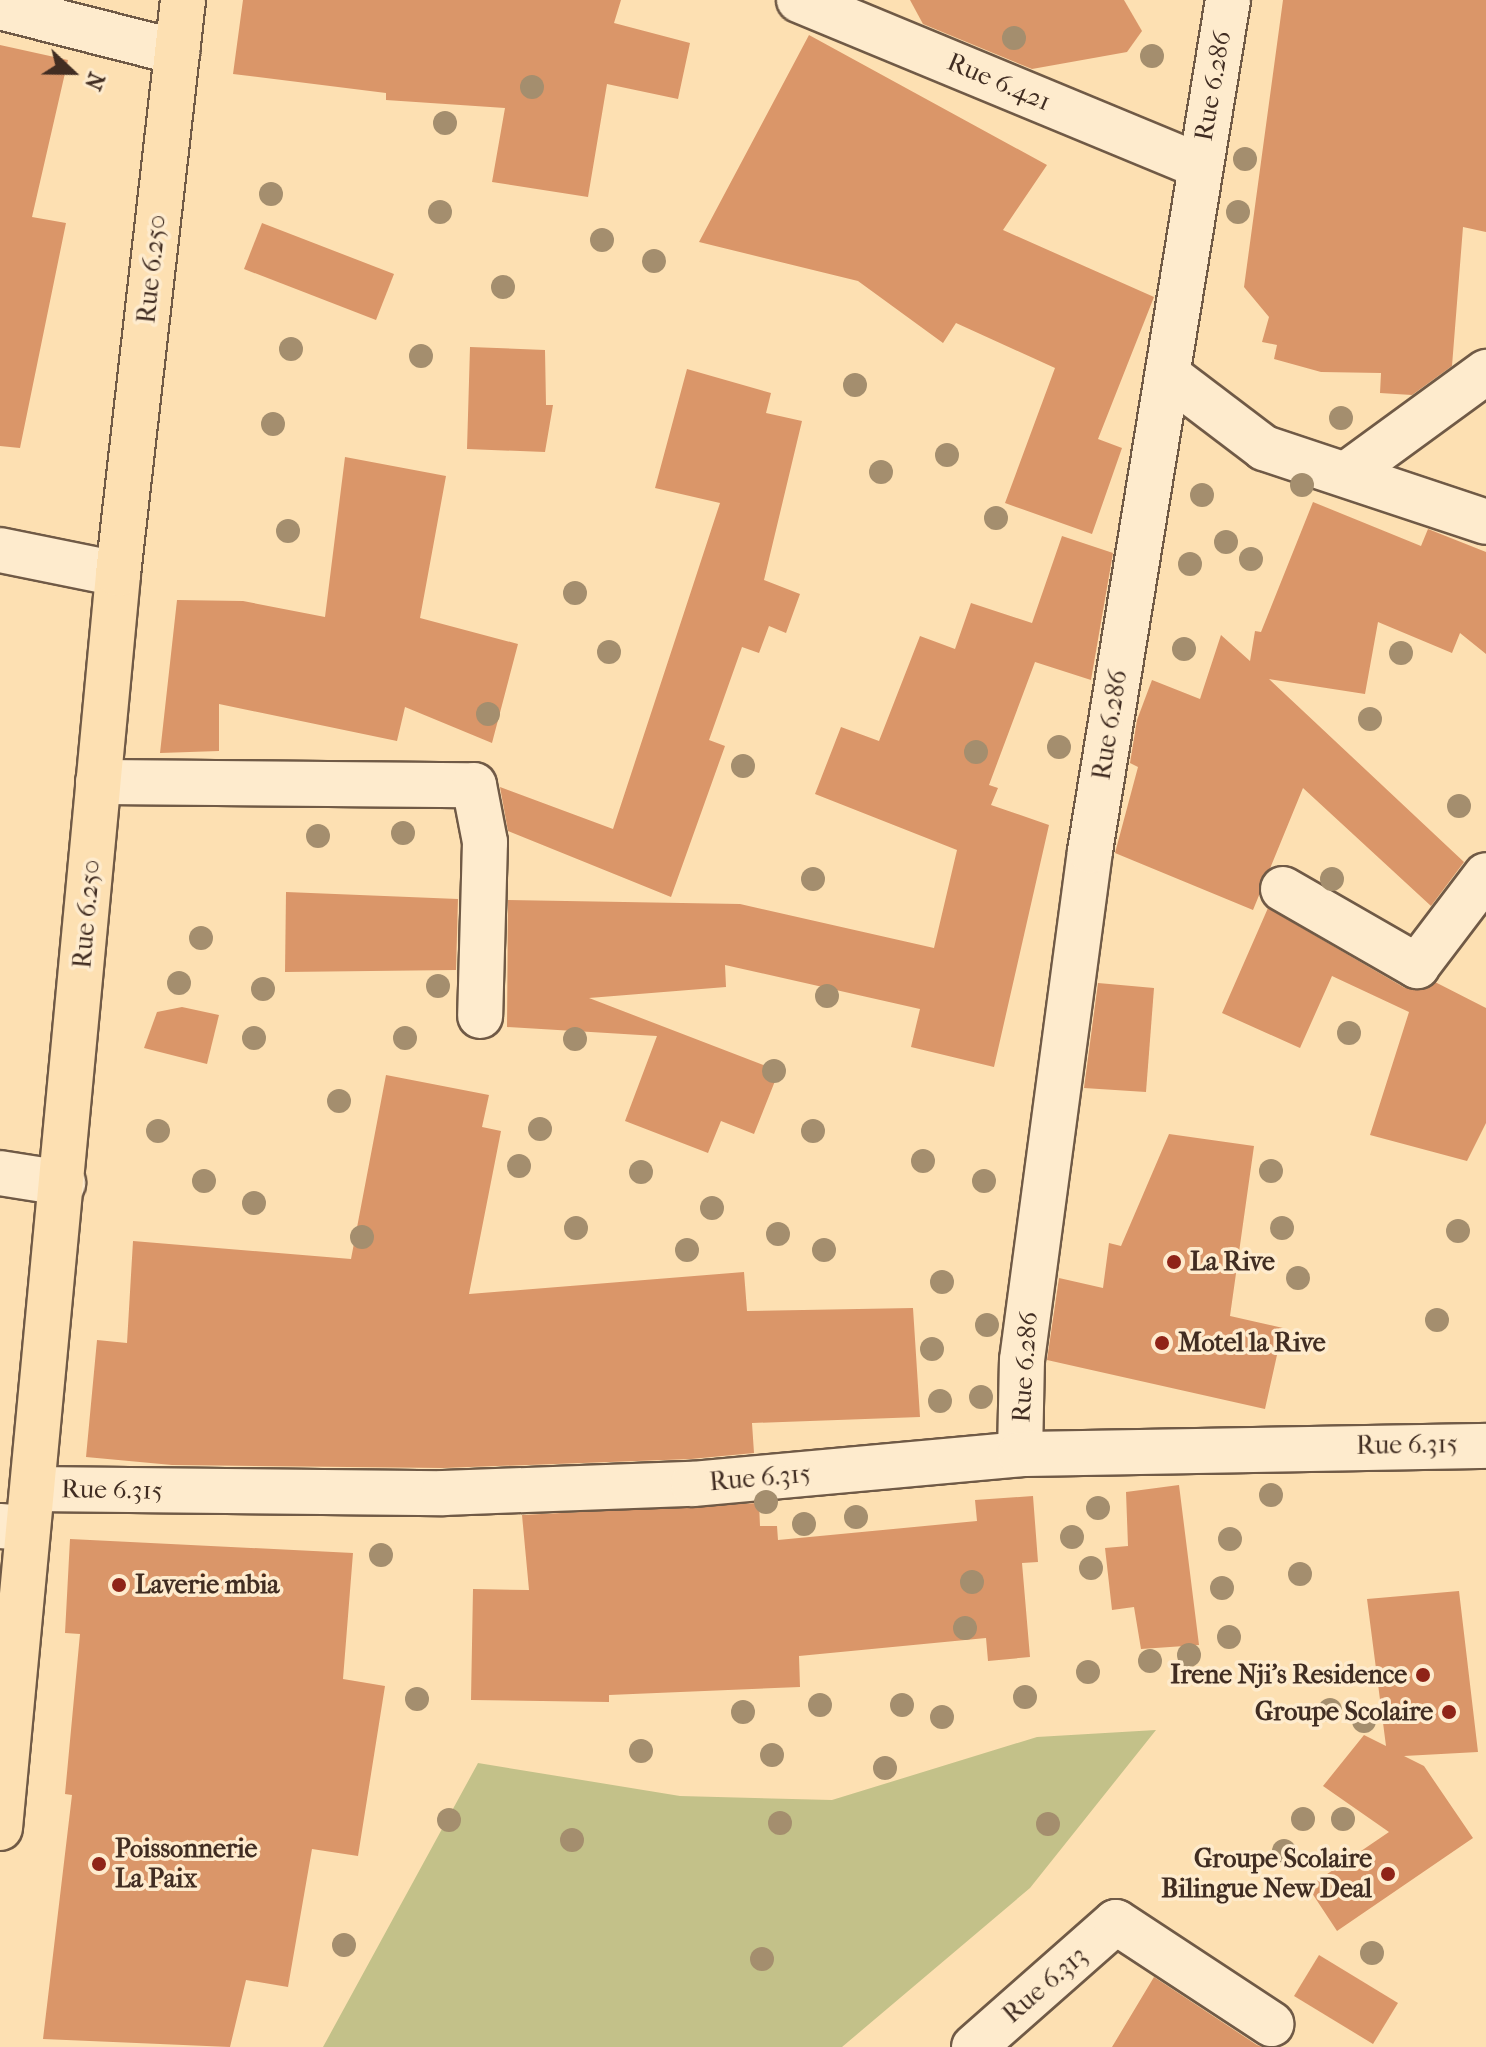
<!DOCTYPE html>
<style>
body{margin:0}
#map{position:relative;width:1486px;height:2047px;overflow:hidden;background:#fde0b2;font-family:"IM FELL French Canon",serif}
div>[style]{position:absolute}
.green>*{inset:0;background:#c3c189}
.building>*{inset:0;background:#da9669}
.roads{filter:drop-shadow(2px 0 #705a46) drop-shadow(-2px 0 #705a46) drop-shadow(0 2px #705a46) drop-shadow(0 -2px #705a46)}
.minor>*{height:44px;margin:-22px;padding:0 22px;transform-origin:22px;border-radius:22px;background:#feebcd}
.major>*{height:44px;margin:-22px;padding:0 22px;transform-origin:22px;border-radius:22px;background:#fde0b2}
.trees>*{width:24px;height:24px;margin:-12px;border-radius:50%;background:#a48e6e}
.dots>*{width:22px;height:22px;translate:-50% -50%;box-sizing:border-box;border:4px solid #feebcd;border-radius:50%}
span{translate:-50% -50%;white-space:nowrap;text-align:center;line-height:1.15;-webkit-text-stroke:7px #feebcd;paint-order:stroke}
.street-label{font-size:26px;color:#412d22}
.poi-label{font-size:26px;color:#412d22;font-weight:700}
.left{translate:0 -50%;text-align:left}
.right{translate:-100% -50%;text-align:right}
.north{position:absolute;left:32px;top:32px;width:80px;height:80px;-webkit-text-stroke:6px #feebcd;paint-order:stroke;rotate:112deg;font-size:22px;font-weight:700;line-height:32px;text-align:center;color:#412d22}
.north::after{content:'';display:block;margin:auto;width:28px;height:36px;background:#412d22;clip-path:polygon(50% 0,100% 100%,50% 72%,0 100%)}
</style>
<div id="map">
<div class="green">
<i style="clip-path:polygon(1156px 1730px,1030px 1888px,842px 2047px,323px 2047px,478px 1763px,680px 1796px,832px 1800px,1037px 1737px)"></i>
</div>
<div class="building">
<i style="clip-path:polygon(243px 0,621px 0,614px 23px,690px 43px,678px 99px,607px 84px,588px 197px,492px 182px,505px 108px,386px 100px,386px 93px,233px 74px)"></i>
<i style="clip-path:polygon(910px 0,1124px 0,1142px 31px,1127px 52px,1032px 69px,923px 24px)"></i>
<i style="clip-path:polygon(1283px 0,1486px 0,1486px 232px,1463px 227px,1452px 366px,1412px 395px,1380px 393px,1381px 373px,1321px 372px,1274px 359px,1277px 345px,1262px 342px,1269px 317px,1244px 287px)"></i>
<i style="clip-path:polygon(809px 35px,1047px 165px,1003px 230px,1154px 297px,1098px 439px,1122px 448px,1092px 534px,1005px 503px,1055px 368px,956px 323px,943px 343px,858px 281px,699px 242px)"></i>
<i style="clip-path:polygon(0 45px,68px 60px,32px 217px,66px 223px,20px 448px,0 446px)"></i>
<i style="clip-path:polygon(262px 223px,394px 274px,376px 320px,244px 269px)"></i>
<i style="clip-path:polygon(470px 347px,545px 350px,546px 405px,553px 405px,545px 452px,467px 449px)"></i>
<i style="clip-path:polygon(687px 369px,771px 393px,766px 413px,802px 421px,764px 580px,800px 594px,786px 633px,769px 626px,759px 653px,742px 647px,709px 740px,725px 746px,671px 897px,508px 831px,500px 787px,613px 829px,720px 503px,655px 488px)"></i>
<i style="clip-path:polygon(345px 457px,446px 476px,420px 618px,518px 644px,492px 743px,405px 707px,397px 741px,219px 704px,219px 751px,160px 753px,177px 600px,243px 601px,325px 617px)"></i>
<i style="clip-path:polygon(1313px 502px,1421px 546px,1428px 529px,1486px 552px,1486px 654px,1460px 633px,1452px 653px,1378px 622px,1365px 694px,1269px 679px,1464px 862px,1431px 906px,1303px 788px,1253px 910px,1115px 853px,1138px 767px,1130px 763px,1137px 720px,1152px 680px,1200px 699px,1221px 635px,1250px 661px,1255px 631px,1261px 632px)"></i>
<i style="clip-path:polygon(1062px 536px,1113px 553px,1091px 680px,1035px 662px,989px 785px,998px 788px,991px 805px,1049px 825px,994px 1067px,911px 1047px,920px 1009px,725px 965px,726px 987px,589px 998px,779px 1071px,754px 1134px,721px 1121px,708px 1153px,625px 1121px,657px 1036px,507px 1027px,508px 900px,740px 904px,934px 948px,957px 850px,815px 794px,841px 727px,879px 741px,920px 636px,955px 649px,971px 603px,1032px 623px)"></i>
<i style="clip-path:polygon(286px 892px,458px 899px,456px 970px,285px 972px)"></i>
<i style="clip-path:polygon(1268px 908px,1405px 988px,1435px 982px,1486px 1008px,1486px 1123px,1467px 1161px,1370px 1135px,1409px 1012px,1332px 976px,1300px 1048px,1222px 1013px)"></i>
<i style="clip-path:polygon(1098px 983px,1154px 988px,1146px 1092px,1084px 1088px)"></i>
<i style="clip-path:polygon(182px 1007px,219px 1015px,207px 1064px,144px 1048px,157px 1012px)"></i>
<i style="clip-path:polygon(386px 1075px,489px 1095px,482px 1127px,501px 1131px,469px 1294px,744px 1272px,747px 1311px,913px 1308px,920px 1417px,752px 1423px,754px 1453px,691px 1459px,443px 1468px,172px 1465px,86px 1457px,97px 1340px,127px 1343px,133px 1241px,351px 1259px)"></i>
<i style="clip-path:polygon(1169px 1134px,1254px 1146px,1230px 1316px,1283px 1328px,1265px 1409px,1047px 1360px,1059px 1278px,1103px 1288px,1109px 1243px,1121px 1246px)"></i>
<i style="clip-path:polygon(1179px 1485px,1199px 1645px,1141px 1649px,1134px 1607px,1112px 1610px,1105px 1548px,1128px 1546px,1126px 1492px)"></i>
<i style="clip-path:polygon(1033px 1496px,1038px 1562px,1022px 1563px,1030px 1657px,988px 1661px,986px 1638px,799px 1656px,800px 1687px,609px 1695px,609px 1702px,471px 1700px,473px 1589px,529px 1590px,522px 1515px,759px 1503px,760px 1526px,777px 1526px,778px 1540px,977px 1521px,975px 1500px)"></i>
<i style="clip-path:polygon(70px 1539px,353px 1553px,343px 1679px,385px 1686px,358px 1856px,312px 1849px,288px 1987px,246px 1980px,230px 2047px,43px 2039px,72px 1795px,65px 1794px,80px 1634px,65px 1633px)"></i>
<i style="clip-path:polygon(1459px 1591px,1478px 1752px,1404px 1756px,1424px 1766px,1473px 1838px,1337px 1931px,1308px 1887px,1389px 1832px,1323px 1786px,1364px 1735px,1386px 1746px,1367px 1599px)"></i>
<i style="clip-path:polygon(1319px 1955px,1398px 2003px,1373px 2044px,1294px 1996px)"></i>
<i style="clip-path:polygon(1154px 1977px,1257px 2045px,1263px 2047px,1112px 2047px)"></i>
</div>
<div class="roads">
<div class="minor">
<i style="left:799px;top:0;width:432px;rotate:22.5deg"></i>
<i style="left:0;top:7px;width:183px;rotate:14.3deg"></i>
<i style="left:1168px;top:375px;width:121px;rotate:37.2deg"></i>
<i style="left:1264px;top:448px;width:234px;rotate:18.4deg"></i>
<i style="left:1349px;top:472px;width:170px;rotate:-36.1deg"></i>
<i style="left:0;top:550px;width:120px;rotate:11.5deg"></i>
<i style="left:98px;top:782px;width:376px;rotate:0.5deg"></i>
<i style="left:474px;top:785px;width:58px;rotate:79.1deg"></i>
<i style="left:485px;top:842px;width:174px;rotate:91.6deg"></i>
<i style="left:1283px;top:889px;width:155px;rotate:29.9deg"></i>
<i style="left:1417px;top:966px;width:114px;rotate:-52.8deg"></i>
<i style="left:0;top:1173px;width:64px;rotate:9deg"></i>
<i style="left:1020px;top:1454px;width:94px;rotate:-88.8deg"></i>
<i style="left:1022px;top:1360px;width:514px;rotate:-82.39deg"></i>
<i style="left:1090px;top:851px;width:862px;rotate:-80.79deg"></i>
<i style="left:33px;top:1489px;width:410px;rotate:0.6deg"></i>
<i style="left:443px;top:1493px;width:250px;rotate:-2.1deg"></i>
<i style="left:693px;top:1484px;width:328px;rotate:-5.2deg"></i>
<i style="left:1020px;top:1454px;width:466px;rotate:-1deg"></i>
<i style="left:0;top:1526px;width:28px;rotate:4deg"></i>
<i style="left:974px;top:2047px;width:189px;rotate:-41.4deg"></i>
<i style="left:1116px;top:1922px;width:186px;rotate:33.3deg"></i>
</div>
<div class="major">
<i style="left:0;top:1828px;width:1260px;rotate:-84.62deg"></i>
<i style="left:118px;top:574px;width:578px;rotate:-83.54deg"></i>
</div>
</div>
<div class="trees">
<i style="left:1014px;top:38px"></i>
<i style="left:1152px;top:56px"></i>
<i style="left:532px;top:87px"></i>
<i style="left:445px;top:123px"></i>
<i style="left:1245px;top:159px"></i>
<i style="left:271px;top:194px"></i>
<i style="left:440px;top:212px"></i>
<i style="left:1238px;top:212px"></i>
<i style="left:602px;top:240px"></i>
<i style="left:654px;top:261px"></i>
<i style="left:503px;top:287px"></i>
<i style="left:291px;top:349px"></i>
<i style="left:421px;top:356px"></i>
<i style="left:855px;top:385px"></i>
<i style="left:1341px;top:418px"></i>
<i style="left:273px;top:424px"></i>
<i style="left:947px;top:455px"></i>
<i style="left:881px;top:472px"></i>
<i style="left:1302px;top:485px"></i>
<i style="left:1202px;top:495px"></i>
<i style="left:996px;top:518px"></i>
<i style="left:288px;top:531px"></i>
<i style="left:1226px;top:542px"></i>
<i style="left:1251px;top:559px"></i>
<i style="left:1190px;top:564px"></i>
<i style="left:575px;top:593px"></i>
<i style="left:1184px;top:649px"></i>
<i style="left:609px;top:652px"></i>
<i style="left:1401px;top:653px"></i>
<i style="left:488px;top:714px"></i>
<i style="left:1370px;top:719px"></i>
<i style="left:1059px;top:747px"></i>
<i style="left:976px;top:752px"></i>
<i style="left:743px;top:766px"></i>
<i style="left:1459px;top:806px"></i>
<i style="left:403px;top:833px"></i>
<i style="left:318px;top:836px"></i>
<i style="left:813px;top:879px"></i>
<i style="left:1332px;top:879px"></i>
<i style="left:201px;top:938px"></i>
<i style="left:179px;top:983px"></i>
<i style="left:438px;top:986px"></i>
<i style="left:263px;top:989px"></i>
<i style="left:827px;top:996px"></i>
<i style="left:1349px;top:1033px"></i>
<i style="left:254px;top:1038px"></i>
<i style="left:405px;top:1038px"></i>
<i style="left:575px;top:1039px"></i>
<i style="left:774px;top:1071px"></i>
<i style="left:339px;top:1101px"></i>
<i style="left:540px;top:1129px"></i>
<i style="left:158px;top:1131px"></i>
<i style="left:813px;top:1131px"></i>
<i style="left:923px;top:1161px"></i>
<i style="left:519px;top:1166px"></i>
<i style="left:1271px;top:1171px"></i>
<i style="left:641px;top:1172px"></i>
<i style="left:204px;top:1181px"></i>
<i style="left:984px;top:1181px"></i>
<i style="left:254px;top:1203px"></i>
<i style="left:712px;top:1208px"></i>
<i style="left:576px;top:1228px"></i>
<i style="left:1282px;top:1228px"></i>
<i style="left:1458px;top:1231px"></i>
<i style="left:778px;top:1234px"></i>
<i style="left:362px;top:1237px"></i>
<i style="left:687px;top:1250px"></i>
<i style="left:824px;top:1250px"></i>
<i style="left:1298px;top:1278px"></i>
<i style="left:942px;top:1282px"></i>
<i style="left:1437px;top:1320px"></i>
<i style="left:987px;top:1325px"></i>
<i style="left:932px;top:1349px"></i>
<i style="left:981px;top:1397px"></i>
<i style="left:940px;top:1401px"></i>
<i style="left:1271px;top:1495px"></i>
<i style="left:766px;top:1502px"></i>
<i style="left:1098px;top:1508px"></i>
<i style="left:856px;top:1517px"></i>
<i style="left:804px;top:1524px"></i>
<i style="left:1072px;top:1537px"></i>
<i style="left:1230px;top:1539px"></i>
<i style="left:381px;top:1555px"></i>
<i style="left:1091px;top:1568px"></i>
<i style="left:1300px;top:1574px"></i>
<i style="left:972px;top:1582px"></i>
<i style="left:1222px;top:1588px"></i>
<i style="left:965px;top:1628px"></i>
<i style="left:1229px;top:1637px"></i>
<i style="left:1189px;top:1655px"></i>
<i style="left:1150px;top:1661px"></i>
<i style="left:1088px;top:1672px"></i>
<i style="left:1025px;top:1697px"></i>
<i style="left:417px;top:1699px"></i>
<i style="left:820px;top:1705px"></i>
<i style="left:902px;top:1705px"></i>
<i style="left:1330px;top:1710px"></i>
<i style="left:743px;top:1712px"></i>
<i style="left:942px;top:1717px"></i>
<i style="left:1364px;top:1721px"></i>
<i style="left:641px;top:1751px"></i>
<i style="left:772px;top:1755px"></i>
<i style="left:885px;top:1768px"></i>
<i style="left:1303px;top:1819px"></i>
<i style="left:1343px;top:1819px"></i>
<i style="left:449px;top:1820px"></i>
<i style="left:780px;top:1823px"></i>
<i style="left:1048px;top:1824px"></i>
<i style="left:572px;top:1840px"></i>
<i style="left:1284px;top:1851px"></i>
<i style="left:344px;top:1945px"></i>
<i style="left:1372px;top:1953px"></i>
<i style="left:762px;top:1959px"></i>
</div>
<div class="dots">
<i style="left:1174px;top:1262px;background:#8f2418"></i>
<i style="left:1162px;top:1343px;background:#8f2418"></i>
<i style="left:119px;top:1585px;background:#8f2418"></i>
<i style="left:1423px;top:1675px;background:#8f2418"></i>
<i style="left:1449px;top:1712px;background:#8f2418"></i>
<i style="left:99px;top:1864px;background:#8f2418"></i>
<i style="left:1388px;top:1874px;background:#8f2418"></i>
</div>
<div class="street-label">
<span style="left:999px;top:82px;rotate:23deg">Rue 6.421</span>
<span style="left:1213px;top:86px;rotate:-80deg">Rue 6.286</span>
<span style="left:152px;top:269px;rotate:-84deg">Rue 6.250</span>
<span style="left:1110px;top:725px;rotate:-81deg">Rue 6.286</span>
<span style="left:87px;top:914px;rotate:-85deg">Rue 6.250</span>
<span style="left:1025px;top:1367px;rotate:-86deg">Rue 6.286</span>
<span style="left:1407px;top:1445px;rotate:-1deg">Rue 6.315</span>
<span style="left:760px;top:1478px;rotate:-5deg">Rue 6.315</span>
<span style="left:112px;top:1490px;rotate:1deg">Rue 6.315</span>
<span style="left:1045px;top:1985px;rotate:-41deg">Rue 6.313</span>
</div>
<div class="poi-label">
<span class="left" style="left:1190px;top:1262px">La Rive</span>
<span class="left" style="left:1178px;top:1343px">Motel la Rive</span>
<span class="left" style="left:135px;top:1585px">Laverie mbia</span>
<span class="right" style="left:1407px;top:1675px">Irene Nji's Residence</span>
<span class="right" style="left:1433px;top:1712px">Groupe Scolaire</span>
<span class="left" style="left:115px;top:1864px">Poissonnerie<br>La Paix</span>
<span class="right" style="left:1372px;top:1874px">Groupe Scolaire<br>Bilingue New Deal</span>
</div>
<div class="north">N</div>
</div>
